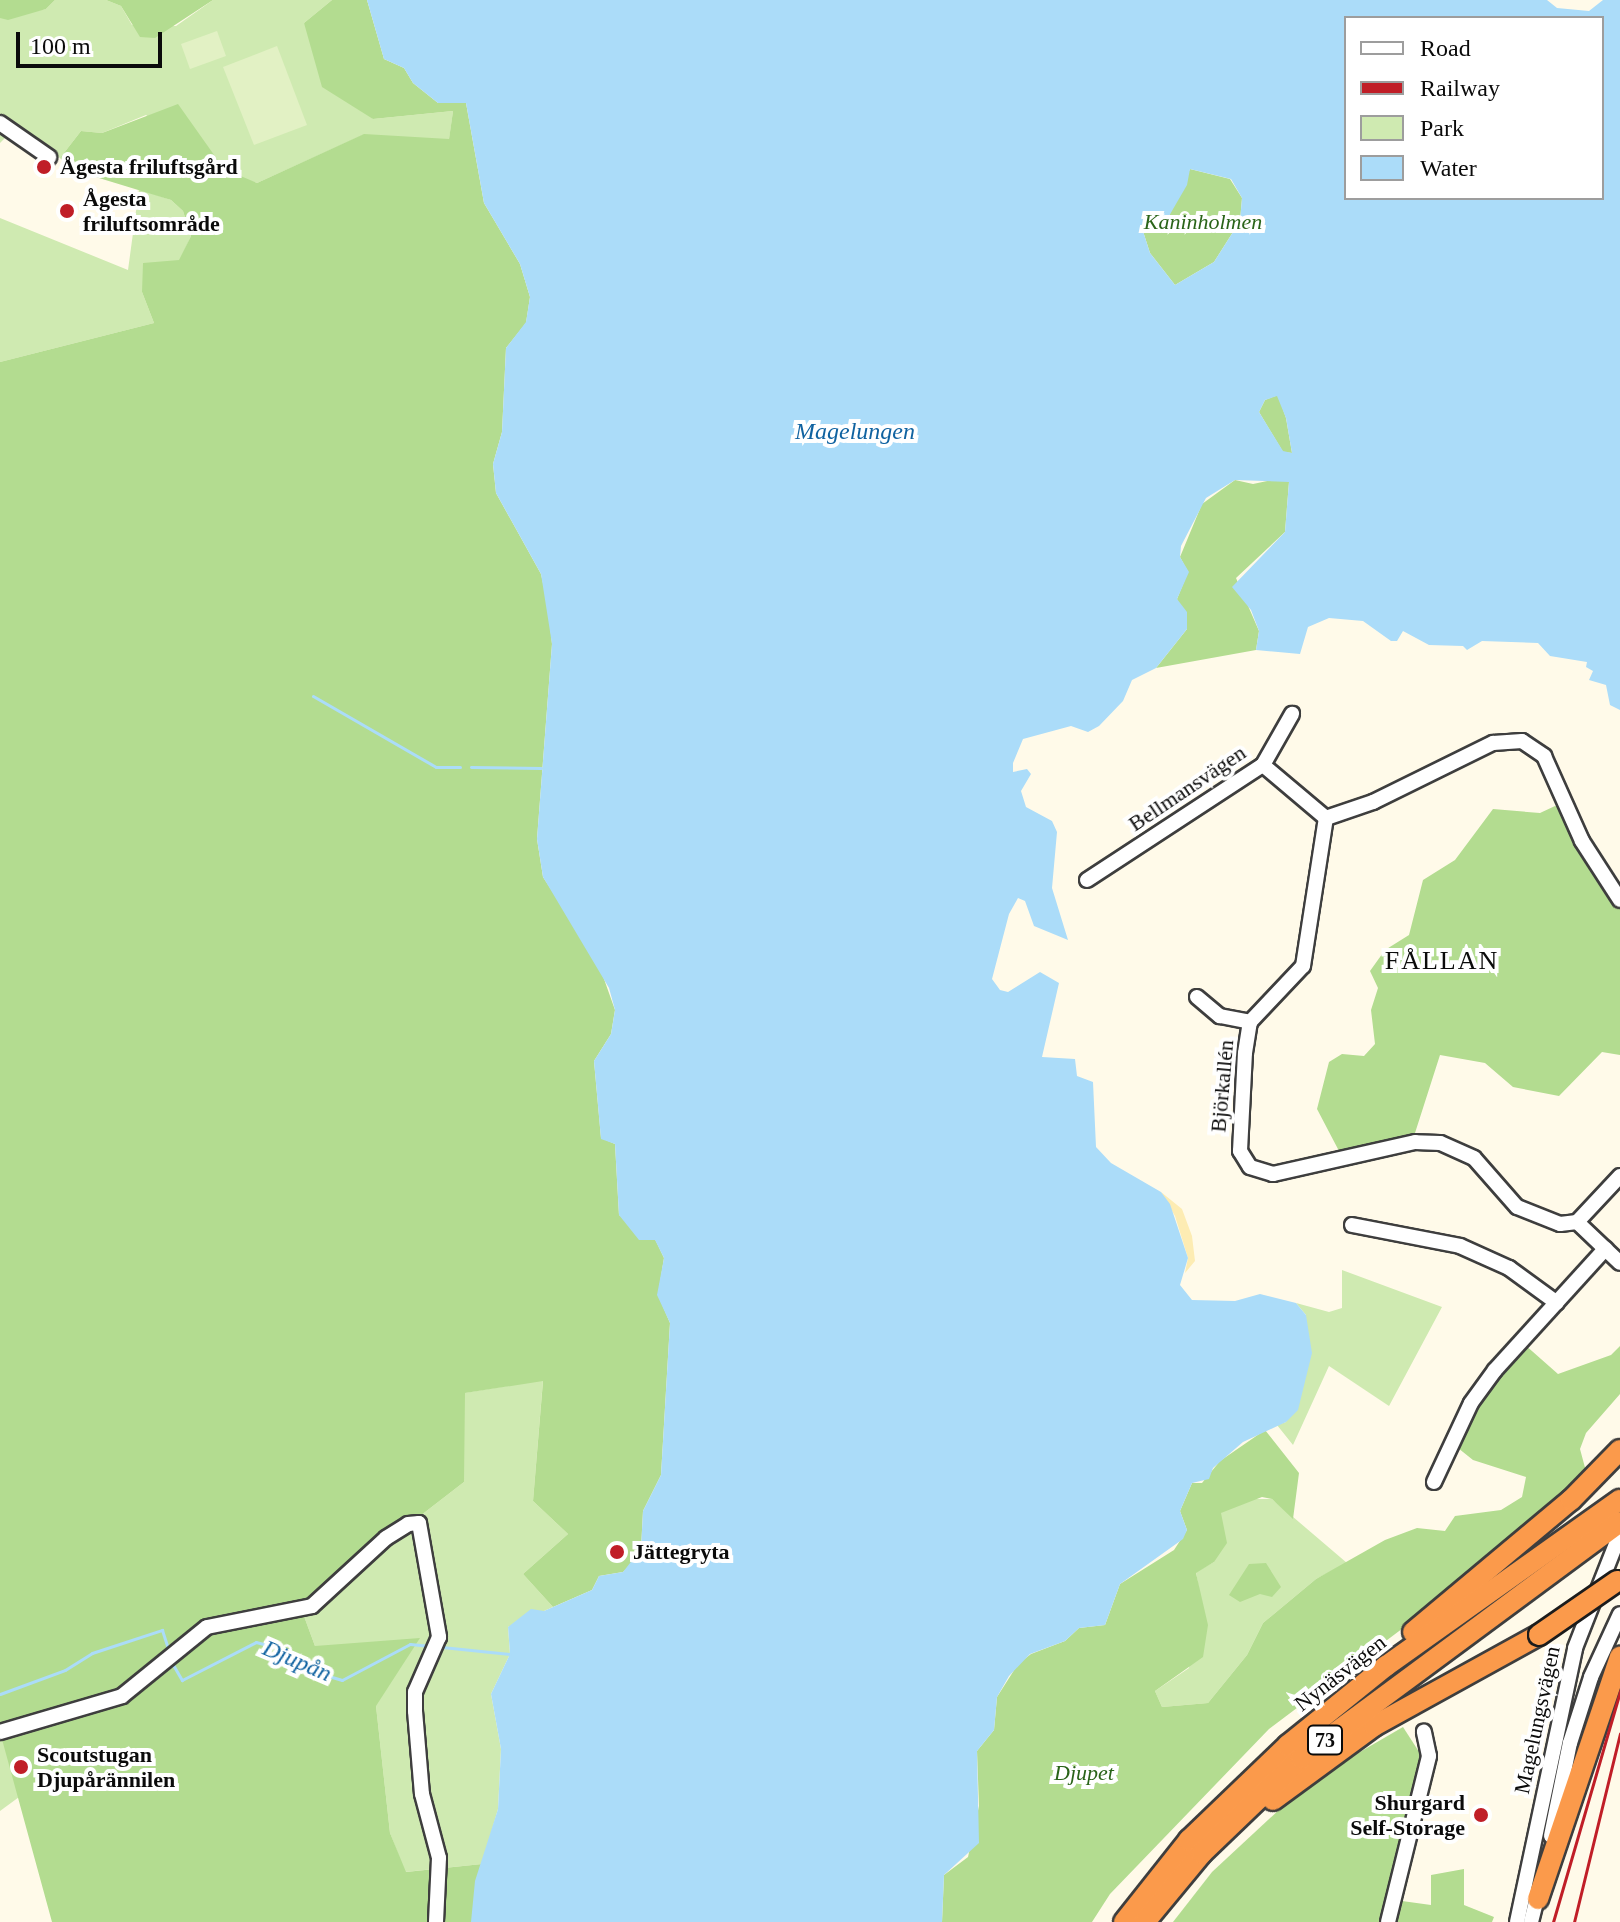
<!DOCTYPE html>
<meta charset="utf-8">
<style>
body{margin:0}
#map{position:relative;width:1620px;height:1922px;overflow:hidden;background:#fffae9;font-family:"Times New Roman",serif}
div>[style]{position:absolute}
.green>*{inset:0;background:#cfeab1}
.forest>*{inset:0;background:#b3dc90}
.sand>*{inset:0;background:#fdecb3}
.pitch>*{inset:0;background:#e2f1c4}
.water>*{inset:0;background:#abdcf9}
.stream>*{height:3px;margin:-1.5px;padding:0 1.5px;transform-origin:1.5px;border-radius:1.5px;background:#abdcf9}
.roads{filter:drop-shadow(2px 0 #3e3e3e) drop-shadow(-2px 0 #3e3e3e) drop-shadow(0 2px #3e3e3e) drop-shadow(0 -2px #3e3e3e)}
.minor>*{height:14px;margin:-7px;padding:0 7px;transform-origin:7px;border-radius:7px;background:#fff}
.highway>*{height:20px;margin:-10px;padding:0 10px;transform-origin:10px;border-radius:10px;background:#fb9a4b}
.rail>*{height:3px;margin:-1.5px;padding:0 1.5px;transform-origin:1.5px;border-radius:1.5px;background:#c01e27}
.bridges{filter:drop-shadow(2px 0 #1c1c1c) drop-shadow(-2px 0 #1c1c1c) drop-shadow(0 2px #1c1c1c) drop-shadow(0 -2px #1c1c1c)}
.highway-bridge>*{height:20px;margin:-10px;padding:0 10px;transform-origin:10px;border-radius:10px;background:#fb9a4b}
.dots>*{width:22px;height:22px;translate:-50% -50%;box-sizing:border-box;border:4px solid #fff;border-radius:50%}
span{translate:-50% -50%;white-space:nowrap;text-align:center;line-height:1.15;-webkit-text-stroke:8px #fff;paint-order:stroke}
.shield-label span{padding:2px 6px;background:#fff;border:2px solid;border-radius:6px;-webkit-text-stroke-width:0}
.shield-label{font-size:20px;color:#0b0b0b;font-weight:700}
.poi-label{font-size:22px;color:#0b0b0b;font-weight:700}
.left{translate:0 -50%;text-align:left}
.right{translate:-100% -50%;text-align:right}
.park-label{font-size:22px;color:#2a6419;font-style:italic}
.street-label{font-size:22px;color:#0b0b0b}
.water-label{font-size:24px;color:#1063a1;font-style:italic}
.quarter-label{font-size:26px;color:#0b0b0b;letter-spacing:2px}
.legend{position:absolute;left:1344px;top:16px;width:260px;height:184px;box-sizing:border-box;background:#fff;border:2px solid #9d9d9d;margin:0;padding:10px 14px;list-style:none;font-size:24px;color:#0b0b0b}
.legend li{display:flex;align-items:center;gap:16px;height:40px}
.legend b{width:40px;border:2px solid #9d9d9d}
.scale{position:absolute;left:16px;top:32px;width:146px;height:36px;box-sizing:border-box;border:4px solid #0b0b0b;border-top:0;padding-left:10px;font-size:24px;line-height:28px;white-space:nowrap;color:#0b0b0b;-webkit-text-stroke:6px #fff;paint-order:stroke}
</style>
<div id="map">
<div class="green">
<i style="clip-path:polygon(55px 0,106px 0,121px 6px,132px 25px,176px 26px,213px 0,332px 0,304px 23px,373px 119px,453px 111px,449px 140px,363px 135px,257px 183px,220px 171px,146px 115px,102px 133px,81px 131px,60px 158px,16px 127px,0 143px,0 18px,46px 9px)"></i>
<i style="clip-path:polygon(139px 189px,171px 200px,183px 211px,191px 236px,180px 260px,142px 292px,154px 323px,0 362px,0 218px,128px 270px)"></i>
<i style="clip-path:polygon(1342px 1270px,1442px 1307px,1389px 1406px,1329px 1366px,1293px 1445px,1277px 1425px,1286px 1422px,1306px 1315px,1296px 1303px,1329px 1312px,1342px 1308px)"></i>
<i style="clip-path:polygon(543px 1380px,533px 1501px,568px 1534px,523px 1574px,553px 1607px,508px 1627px,510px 1654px,491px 1694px,501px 1749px,498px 1809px,482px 1864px,405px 1872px,390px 1833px,376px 1706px,315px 1646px,301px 1608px,464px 1482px,464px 1393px)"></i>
<i style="clip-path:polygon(1247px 1499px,1272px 1499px,1347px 1563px,1316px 1579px,1263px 1623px,1247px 1655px,1208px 1703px,1162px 1707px,1155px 1691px,1189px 1668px,1200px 1595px,1196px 1572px,1214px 1562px,1220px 1513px)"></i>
<i style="clip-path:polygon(43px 1723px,56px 1770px,0 1811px,0 1739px)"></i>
</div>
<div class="forest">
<i style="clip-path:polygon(0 0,55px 0,46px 9px,8px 20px,0 18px)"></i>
<i style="clip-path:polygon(106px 0,213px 0,155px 38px,140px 37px,121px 6px)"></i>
<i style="clip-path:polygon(332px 0,367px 0,384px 59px,404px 68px,413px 83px,438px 103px,466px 103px,484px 203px,520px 264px,530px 297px,526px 323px,506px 348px,502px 432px,493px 464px,496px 493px,541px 574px,548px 606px,552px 644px,537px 839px,543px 877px,598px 962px,615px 1010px,611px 1034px,594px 1061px,601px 1138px,615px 1144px,619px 1215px,655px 1239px,664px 1258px,658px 1295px,670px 1323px,661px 1475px,643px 1511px,641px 1549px,634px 1562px,623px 1572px,599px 1576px,592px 1590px,553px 1607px,523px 1574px,568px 1534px,533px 1501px,543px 1381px,465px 1393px,464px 1482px,301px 1608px,315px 1646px,420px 1638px,376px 1706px,390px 1833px,406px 1872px,482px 1864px,472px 1922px,52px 1922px,0 1732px,0 362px,154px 323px,142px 292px,143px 263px,179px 260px,191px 236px,183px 211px,171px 200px,76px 171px,60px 158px,81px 131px,102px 133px,178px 104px,224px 169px,257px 183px,364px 134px,449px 139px,453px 111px,373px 119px,322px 87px,304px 23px)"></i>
<i style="clip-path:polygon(1190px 169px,1230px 179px,1242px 198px,1240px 221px,1214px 262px,1175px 285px,1150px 253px,1141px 225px,1169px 216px)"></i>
<i style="clip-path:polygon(1278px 395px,1286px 418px,1292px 453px,1283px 452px,1259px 412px,1265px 400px)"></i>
<i style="clip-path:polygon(1282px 478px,1289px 482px,1285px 532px,1236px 578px,1259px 631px,1256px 650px,1156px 668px,1187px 629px,1177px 599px,1188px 572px,1180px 557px,1202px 504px,1235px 480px,1253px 484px)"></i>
<i style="clip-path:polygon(1555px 806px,1562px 808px,1592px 872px,1620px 903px,1620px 1055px,1602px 1052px,1559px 1096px,1513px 1087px,1485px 1063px,1440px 1055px,1415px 1133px,1339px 1151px,1317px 1109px,1329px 1062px,1342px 1054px,1364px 1056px,1375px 1044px,1371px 1010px,1378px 988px,1370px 971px,1385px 950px,1409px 935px,1423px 880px,1455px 860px,1493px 809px,1540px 813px)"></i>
<i style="clip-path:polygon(1524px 1344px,1558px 1374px,1611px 1355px,1620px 1346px,1620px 1394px,1586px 1433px,1580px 1449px,1587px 1475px,1512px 1546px,1269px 1729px,1110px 1894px,1092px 1922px,942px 1922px,944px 1875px,968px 1857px,979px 1806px,977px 1751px,994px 1730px,997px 1697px,1018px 1664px,1031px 1654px,1065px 1641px,1079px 1628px,1105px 1625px,1120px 1584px,1174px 1550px,1187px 1530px,1180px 1511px,1192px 1483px,1202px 1483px,1220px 1461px,1265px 1430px,1299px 1473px,1293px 1519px,1272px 1499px,1262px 1497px,1221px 1513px,1227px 1543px,1214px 1562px,1196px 1573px,1208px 1625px,1203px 1657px,1155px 1691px,1162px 1707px,1208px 1703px,1247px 1655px,1263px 1623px,1316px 1579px,1385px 1540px,1417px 1528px,1445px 1531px,1455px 1516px,1501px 1510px,1522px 1497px,1526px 1477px,1473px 1460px,1458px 1448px,1478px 1403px)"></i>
<i style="clip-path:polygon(1266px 1563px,1281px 1587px,1272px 1597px,1260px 1594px,1240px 1602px,1229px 1595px,1249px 1564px)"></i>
<i style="clip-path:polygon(1403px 1727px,1423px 1758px,1382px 1922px,1173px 1922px,1212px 1872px,1310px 1781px)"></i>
<i style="clip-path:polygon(1464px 1869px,1464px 1905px,1494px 1917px,1492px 1922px,1397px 1922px,1402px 1901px,1431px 1905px,1431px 1875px)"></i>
</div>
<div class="sand">
<i style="clip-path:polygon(1161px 1192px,1182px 1209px,1192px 1236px,1195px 1261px,1185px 1273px,1188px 1258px,1175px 1216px)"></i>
</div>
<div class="pitch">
<i style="clip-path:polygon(217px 31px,226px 56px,190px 69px,181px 44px)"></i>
<i style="clip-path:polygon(277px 46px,307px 125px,254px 145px,223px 67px)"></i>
</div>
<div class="water">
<i style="clip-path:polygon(evenodd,367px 0,1547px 0,1557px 8px,1589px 11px,1603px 0,1620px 0,1620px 710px,1610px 705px,1606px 685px,1589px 680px,1593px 671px,1586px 667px,1587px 662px,1550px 656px,1538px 643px,1482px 641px,1467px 650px,1463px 646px,1429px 645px,1403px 631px,1397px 641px,1391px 641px,1363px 621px,1329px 618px,1308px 627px,1300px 654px,1256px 650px,1259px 631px,1251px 610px,1232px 587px,1285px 532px,1289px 482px,1235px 480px,1206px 498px,1181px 546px,1180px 557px,1189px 572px,1177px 599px,1187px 612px,1187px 629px,1156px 668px,1132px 680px,1123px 701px,1099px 726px,1088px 732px,1071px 726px,1023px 739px,1013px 763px,1013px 772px,1027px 769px,1031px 774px,1021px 791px,1026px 807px,1052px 821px,1057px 832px,1052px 888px,1068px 940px,1034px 926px,1025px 901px,1018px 898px,1009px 914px,992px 979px,1000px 990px,1008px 992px,1040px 972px,1059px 983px,1042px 1057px,1075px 1059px,1077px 1076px,1093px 1082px,1096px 1147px,1111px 1163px,1161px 1192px,1170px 1204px,1188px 1258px,1180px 1285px,1192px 1300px,1235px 1301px,1260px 1294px,1296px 1303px,1306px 1315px,1312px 1353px,1298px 1410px,1286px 1422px,1243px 1442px,1213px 1468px,1209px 1479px,1192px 1483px,1180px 1511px,1187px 1530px,1183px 1539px,1120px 1584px,1105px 1625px,1079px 1628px,1065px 1641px,1030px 1654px,1009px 1676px,997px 1697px,994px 1730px,977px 1751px,979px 1843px,944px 1875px,942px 1922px,471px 1922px,475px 1881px,498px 1809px,501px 1749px,491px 1694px,510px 1654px,508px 1627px,531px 1609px,544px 1611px,592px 1590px,599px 1576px,623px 1572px,641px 1549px,643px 1511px,661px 1475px,670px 1323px,657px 1295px,664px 1258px,655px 1240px,639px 1240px,619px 1215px,615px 1144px,601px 1139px,594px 1061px,611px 1034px,615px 1010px,609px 988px,543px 877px,537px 839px,552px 644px,541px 574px,496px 493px,493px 464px,502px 432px,506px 348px,526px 322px,530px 297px,520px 264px,484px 203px,466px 103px,438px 103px,413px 83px,404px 68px,384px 59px,367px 0,1346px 18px,1602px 18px,1602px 198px,1346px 198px,1346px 18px,367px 0,1190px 169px,1231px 179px,1242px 198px,1240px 221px,1214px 262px,1175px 285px,1150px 253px,1141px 225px,1169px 216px,1187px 185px,1190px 169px,367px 0,1277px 396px,1286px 418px,1292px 453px,1283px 451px,1259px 412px,1265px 400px,1277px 396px)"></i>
</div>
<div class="stream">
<i style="left:313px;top:696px;width:142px;rotate:30deg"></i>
<i style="left:436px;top:767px;width:24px"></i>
<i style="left:471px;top:767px;width:70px;rotate:0.8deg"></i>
<i style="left:442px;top:1647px;width:68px;rotate:5.9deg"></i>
<i style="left:172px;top:1663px;width:20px;rotate:60deg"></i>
<i style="left:182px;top:1680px;width:83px;rotate:-27.2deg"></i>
<i style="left:256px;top:1642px;width:20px;rotate:15deg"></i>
<i style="left:275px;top:1647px;width:28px;rotate:44deg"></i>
<i style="left:295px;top:1666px;width:49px;rotate:16.6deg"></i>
<i style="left:342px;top:1680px;width:77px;rotate:-27.9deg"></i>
<i style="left:410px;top:1644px;width:20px;rotate:6deg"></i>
<i style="left:0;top:1694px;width:69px;rotate:-20.3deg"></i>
<i style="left:65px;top:1670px;width:32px;rotate:-32deg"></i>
<i style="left:92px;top:1653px;width:74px;rotate:-18.2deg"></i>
<i style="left:162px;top:1630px;width:23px;rotate:72deg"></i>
</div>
<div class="roads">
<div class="minor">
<i style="left:0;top:123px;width:60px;rotate:34.8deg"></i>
<i style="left:1263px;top:765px;width:82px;rotate:40.1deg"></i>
<i style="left:1087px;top:880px;width:210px;rotate:-33.2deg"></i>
<i style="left:1263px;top:765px;width:59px;rotate:-60.4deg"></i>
<i style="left:1197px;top:997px;width:30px;rotate:40deg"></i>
<i style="left:1220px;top:1016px;width:31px;rotate:11deg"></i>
<i style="left:1577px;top:1222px;width:17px;rotate:173deg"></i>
<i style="left:1560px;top:1224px;width:46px;rotate:-158.4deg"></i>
<i style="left:1517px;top:1207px;width:65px;rotate:-131.3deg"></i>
<i style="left:1474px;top:1158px;width:37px;rotate:-156deg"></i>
<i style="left:1440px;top:1143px;width:25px;rotate:-178deg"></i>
<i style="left:1415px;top:1142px;width:146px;rotate:167.3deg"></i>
<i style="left:1273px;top:1174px;width:24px;rotate:-163deg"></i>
<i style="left:1250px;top:1167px;width:19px;rotate:-122deg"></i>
<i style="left:1240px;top:1151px;width:98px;rotate:-87.1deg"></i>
<i style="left:1245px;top:1053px;width:31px;rotate:-81deg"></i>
<i style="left:1250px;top:1022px;width:77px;rotate:-46.6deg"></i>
<i style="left:1303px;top:966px;width:150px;rotate:-81.2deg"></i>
<i style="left:1326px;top:818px;width:50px;rotate:-18.8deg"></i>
<i style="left:1373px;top:802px;width:134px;rotate:-26.2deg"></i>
<i style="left:1493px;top:743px;width:29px;rotate:-4deg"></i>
<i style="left:1522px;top:741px;width:27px;rotate:34deg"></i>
<i style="left:1544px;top:756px;width:93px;rotate:65.9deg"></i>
<i style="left:1582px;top:841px;width:70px;rotate:57.2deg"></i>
<i style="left:1577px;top:1222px;width:63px;rotate:-46.9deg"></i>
<i style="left:1577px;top:1222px;width:59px;rotate:43.6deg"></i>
<i style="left:1352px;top:1225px;width:110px;rotate:11deg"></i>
<i style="left:1460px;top:1246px;width:54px;rotate:24.2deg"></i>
<i style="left:1509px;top:1268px;width:59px;rotate:36.1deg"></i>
<i style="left:1434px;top:1482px;width:87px;rotate:-64.9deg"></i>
<i style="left:1471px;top:1403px;width:41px;rotate:-54deg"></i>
<i style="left:1495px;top:1370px;width:164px;rotate:-47.7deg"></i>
<i style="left:0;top:1732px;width:127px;rotate:-16.4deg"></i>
<i style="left:122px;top:1696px;width:109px;rotate:-39.1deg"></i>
<i style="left:207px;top:1627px;width:107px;rotate:-11.3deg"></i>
<i style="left:312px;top:1606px;width:100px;rotate:-42.6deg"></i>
<i style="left:386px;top:1538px;width:26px;rotate:-32deg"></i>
<i style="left:408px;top:1524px;width:11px;rotate:-5deg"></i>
<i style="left:419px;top:1523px;width:116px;rotate:80deg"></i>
<i style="left:439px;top:1637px;width:60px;rotate:113.6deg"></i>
<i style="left:415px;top:1692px;width:19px;rotate:90deg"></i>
<i style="left:415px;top:1711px;width:83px;rotate:85.2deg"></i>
<i style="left:422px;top:1794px;width:66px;rotate:75.1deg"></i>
<i style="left:439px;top:1858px;width:64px;rotate:92.7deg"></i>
<i style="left:1551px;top:1836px;width:95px;rotate:-78.5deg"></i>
<i style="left:1570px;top:1743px;width:69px;rotate:-72.3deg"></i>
<i style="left:1591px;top:1677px;width:69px;rotate:-65.3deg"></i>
<i style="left:1388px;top:1922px;width:171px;rotate:-76.1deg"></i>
<i style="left:1429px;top:1756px;width:25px;rotate:-102deg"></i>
<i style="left:1517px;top:1922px;width:280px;rotate:-78deg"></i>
<i style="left:1575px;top:1648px;width:123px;rotate:-68.5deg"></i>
<i style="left:1531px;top:1922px;width:32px;rotate:-76deg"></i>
</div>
<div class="highway">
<i style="left:1413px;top:1632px;width:206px;rotate:-39.9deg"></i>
<i style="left:1571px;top:1500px;width:70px;rotate:-45.6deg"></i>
<i style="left:1273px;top:1800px;width:125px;rotate:-36.2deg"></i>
<i style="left:1374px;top:1726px;width:188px;rotate:-28.9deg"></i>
<i style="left:1538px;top:1899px;width:256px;rotate:-71.3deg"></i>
<i style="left:1124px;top:1922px;width:105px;rotate:-51.6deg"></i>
<i style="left:1189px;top:1840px;width:137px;rotate:-43.8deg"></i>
<i style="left:1288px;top:1745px;width:126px;rotate:-38.9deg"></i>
<i style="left:1386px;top:1666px;width:287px;rotate:-35.4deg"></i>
<i style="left:1145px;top:1922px;width:89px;rotate:-50.4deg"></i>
<i style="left:1202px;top:1853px;width:137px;rotate:-43.8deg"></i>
<i style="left:1301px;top:1758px;width:397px;rotate:-36.5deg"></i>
</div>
</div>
<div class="rail">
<i style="left:1553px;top:1922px;width:241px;rotate:-73.8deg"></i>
<i style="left:1574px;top:1922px;width:194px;rotate:-76.3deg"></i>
</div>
<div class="bridges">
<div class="highway-bridge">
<i style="left:1539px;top:1635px;width:95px;rotate:-34.7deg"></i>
</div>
</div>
<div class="dots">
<i style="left:44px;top:167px;background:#c01e27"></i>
<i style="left:67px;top:211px;background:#c01e27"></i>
<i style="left:617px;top:1552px;background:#c01e27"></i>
<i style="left:21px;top:1767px;background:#c01e27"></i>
<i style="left:1481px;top:1815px;background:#c01e27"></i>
</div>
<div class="shield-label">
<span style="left:1325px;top:1740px">73</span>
</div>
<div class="poi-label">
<span class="left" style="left:60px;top:167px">Ågesta friluftsgård</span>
<span class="left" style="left:83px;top:211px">Ågesta<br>friluftsområde</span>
<span class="left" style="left:633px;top:1552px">Jättegryta</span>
<span class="left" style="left:37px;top:1767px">Scoutstugan<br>Djupårännilen</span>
<span class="right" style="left:1465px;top:1815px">Shurgard<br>Self-Storage</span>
</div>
<div class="park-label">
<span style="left:1203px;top:222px">Kaninholmen</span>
<span style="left:1084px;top:1773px">Djupet</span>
</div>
<div class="street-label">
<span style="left:1187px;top:788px;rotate:-34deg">Bellmansvägen</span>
<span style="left:1222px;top:1086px;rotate:-85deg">Björkallén</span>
<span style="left:1340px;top:1673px;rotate:-38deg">Nynäsvägen</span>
<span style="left:1537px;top:1720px;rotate:-78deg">Magelungsvägen</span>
</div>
<div class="water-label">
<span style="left:855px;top:432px">Magelungen</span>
<span style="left:297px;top:1661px;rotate:23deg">Djupån</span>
</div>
<div class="quarter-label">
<span style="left:1442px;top:961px">FÅLLAN</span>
</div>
<ul class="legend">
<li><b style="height:10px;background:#fff"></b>Road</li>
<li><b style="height:10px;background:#c01e27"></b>Railway</li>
<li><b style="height:22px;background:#cfeab1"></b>Park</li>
<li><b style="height:22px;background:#abdcf9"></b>Water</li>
</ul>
<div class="scale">100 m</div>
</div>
